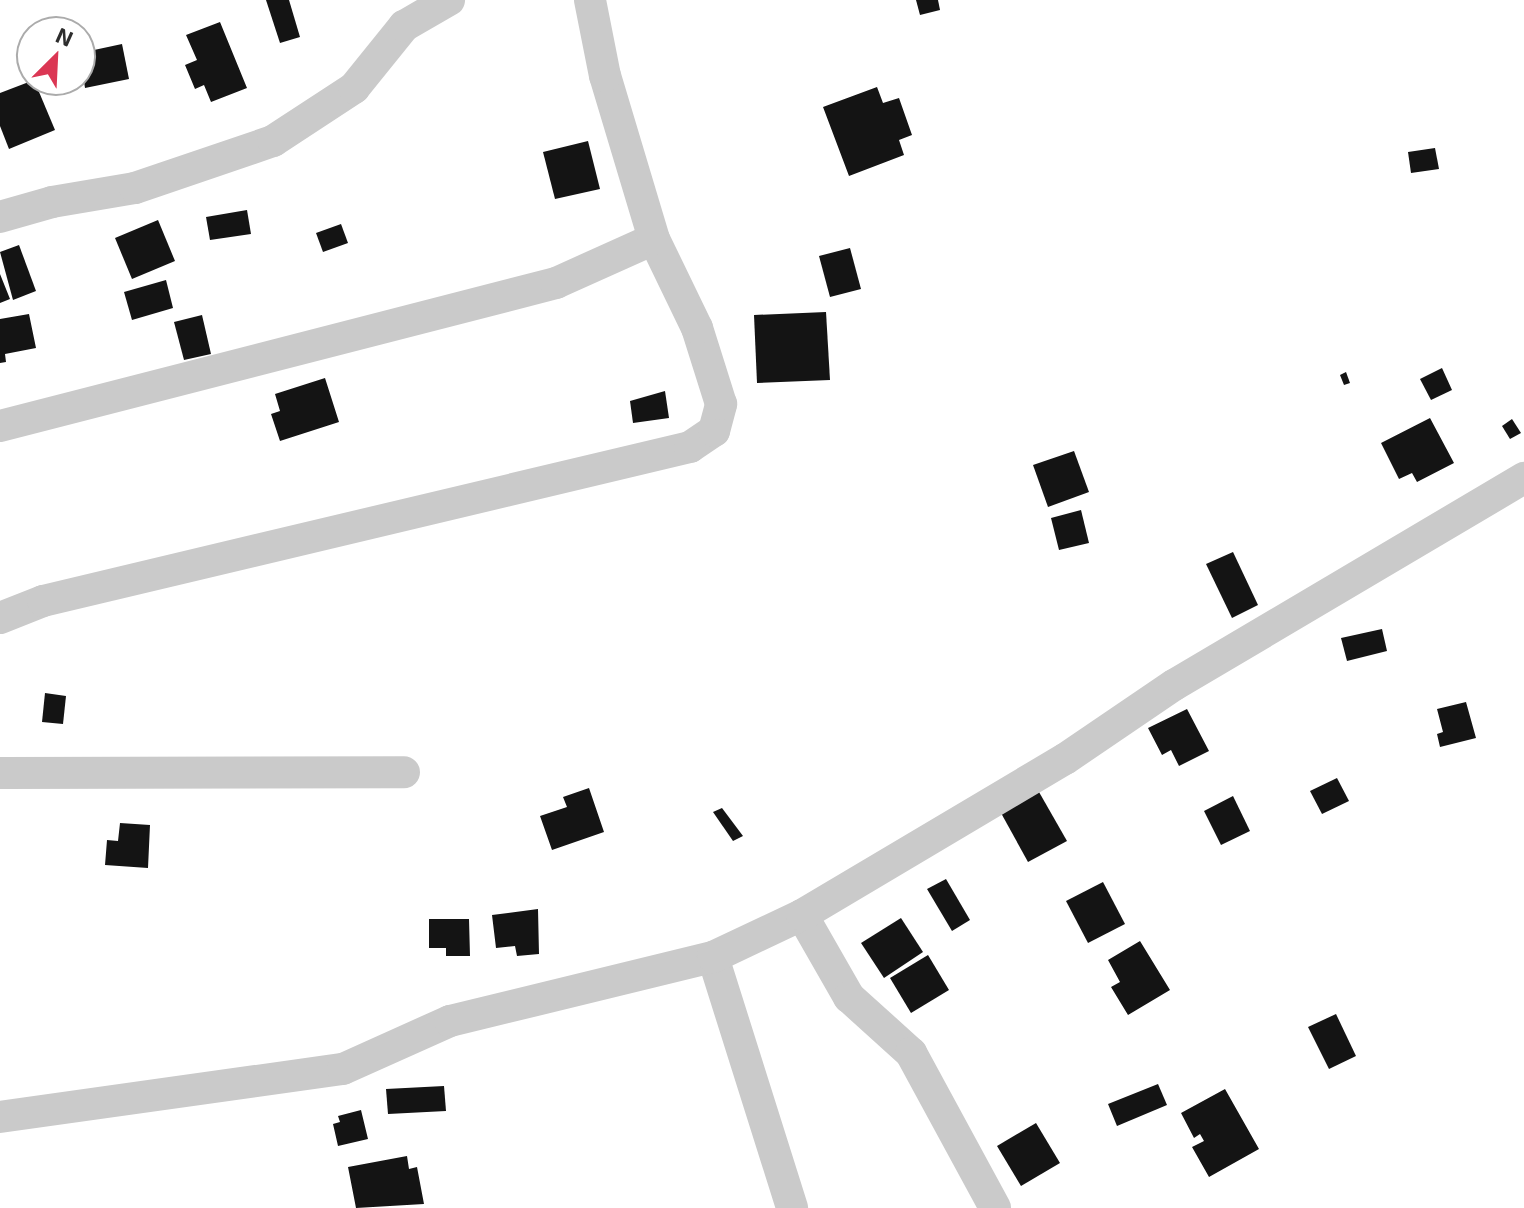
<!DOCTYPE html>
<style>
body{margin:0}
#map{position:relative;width:1524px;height:1208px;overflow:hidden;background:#fff;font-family:"Exo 2",sans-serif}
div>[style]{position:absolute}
.building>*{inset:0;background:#141414}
.minor>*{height:32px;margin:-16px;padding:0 16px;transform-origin:16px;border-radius:16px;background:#cacaca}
span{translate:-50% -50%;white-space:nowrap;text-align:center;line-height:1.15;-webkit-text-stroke:8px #fff;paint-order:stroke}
.north{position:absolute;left:16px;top:16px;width:80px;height:80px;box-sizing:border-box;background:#fff;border:2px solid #ababab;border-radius:50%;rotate:24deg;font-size:22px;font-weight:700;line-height:32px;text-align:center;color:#2d2d2d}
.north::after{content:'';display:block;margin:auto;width:28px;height:36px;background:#db3754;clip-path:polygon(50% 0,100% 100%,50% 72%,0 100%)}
</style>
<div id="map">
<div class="building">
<i style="clip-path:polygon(266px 0,289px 0,300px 37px,280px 43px)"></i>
<i style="clip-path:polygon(916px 0,938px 0,940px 10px,920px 15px)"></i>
<i style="clip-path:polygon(220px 22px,247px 88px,211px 102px,204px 85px,195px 89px,185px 65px,197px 60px,186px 35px)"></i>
<i style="clip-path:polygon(122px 44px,129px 79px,85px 88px,80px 53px)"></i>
<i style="clip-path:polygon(34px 80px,55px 130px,9px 149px,0 126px,0 93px)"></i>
<i style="clip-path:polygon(877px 87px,883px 103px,899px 98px,912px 135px,899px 140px,904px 155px,849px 176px,823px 107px)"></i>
<i style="clip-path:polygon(588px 141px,600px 189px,555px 199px,543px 152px)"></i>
<i style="clip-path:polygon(1435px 148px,1439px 169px,1411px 173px,1408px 152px)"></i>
<i style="clip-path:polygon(247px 210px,251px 234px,210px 240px,206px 217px)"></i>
<i style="clip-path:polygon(158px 220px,175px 261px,132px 279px,115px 238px)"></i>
<i style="clip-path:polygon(341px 224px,348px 243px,323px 252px,316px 233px)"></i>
<i style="clip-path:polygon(19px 245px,36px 291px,13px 300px,0 252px)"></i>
<i style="clip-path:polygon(850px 248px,861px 289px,830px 297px,819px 256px)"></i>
<i style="clip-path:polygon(0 274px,10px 299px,0 303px)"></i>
<i style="clip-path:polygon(166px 280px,173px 308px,132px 320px,124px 292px)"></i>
<i style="clip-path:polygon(826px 312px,830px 380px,757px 383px,754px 315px)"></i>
<i style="clip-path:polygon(29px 314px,36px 348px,5px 354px,6px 362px,0 363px,0 319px)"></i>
<i style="clip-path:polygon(202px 315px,211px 354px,184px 360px,174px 322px)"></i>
<i style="clip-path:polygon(1442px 368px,1452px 390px,1431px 400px,1420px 379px)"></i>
<i style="clip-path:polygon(1346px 372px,1350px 383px,1344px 385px,1340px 375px)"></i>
<i style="clip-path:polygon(325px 378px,339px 422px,280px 441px,271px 414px,280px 411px,275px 394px)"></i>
<i style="clip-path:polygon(665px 391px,669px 418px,633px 423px,630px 401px)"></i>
<i style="clip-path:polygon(1430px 418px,1454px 463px,1417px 482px,1412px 473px,1399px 479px,1381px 443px)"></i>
<i style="clip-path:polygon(1512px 419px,1521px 433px,1510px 439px,1502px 426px)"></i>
<i style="clip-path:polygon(1074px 451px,1089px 492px,1048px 507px,1033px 465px)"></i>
<i style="clip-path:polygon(1081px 510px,1089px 543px,1059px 550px,1051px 518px)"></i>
<i style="clip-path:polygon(1233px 552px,1258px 605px,1232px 618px,1206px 564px)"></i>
<i style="clip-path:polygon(1382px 629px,1387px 651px,1347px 661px,1341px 638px)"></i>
<i style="clip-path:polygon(45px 693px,66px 696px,63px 724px,42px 722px)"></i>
<i style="clip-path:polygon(1466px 702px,1476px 738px,1440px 747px,1437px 734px,1443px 732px,1437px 709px)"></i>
<i style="clip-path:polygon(1187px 709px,1209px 751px,1179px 766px,1171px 750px,1162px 755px,1148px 728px)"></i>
<i style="clip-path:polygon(1337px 778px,1349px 801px,1322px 814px,1310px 791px)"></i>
<i style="clip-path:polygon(589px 788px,604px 832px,552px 850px,540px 816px,567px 807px,563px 797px)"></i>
<i style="clip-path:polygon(1039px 792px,1067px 841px,1028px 862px,1001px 813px)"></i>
<i style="clip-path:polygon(1233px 796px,1250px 831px,1221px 845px,1204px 811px)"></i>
<i style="clip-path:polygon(722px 808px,743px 836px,733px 841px,713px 812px)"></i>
<i style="clip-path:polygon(120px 823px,150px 825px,148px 868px,105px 865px,107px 840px,118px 841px)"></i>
<i style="clip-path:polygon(946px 879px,970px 920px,952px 931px,927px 889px)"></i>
<i style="clip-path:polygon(1103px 882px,1125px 924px,1088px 943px,1066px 901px)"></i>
<i style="clip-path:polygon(538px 909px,539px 954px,517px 956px,515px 946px,496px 948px,492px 915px)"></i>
<i style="clip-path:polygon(901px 918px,923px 952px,884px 978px,861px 943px)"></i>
<i style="clip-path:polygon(429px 919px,469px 919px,470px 956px,446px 956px,446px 948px,429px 948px)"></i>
<i style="clip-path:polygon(1140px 941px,1170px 990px,1128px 1015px,1111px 987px,1120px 982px,1108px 960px)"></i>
<i style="clip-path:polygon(928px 955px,949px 990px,911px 1013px,890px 978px)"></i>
<i style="clip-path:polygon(1336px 1014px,1356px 1056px,1329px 1069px,1308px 1027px)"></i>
<i style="clip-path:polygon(1158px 1084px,1167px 1105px,1117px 1126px,1108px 1104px)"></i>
<i style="clip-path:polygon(444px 1086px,446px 1111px,388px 1114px,386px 1089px)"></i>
<i style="clip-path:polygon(1225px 1089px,1259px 1149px,1209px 1177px,1192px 1147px,1204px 1141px,1200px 1134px,1194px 1138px,1181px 1113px)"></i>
<i style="clip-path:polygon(361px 1110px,368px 1139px,338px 1146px,333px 1124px,340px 1122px,338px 1116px)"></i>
<i style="clip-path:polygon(1036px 1123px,1060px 1163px,1021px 1186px,997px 1146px)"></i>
<i style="clip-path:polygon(407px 1156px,409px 1169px,417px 1167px,424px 1204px,356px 1208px,348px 1167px)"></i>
</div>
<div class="minor">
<i style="left:0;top:217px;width:54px;rotate:-16.1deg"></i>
<i style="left:52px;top:202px;width:84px;rotate:-9.6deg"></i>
<i style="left:135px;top:188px;width:146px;rotate:-18.8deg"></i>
<i style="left:273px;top:141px;width:97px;rotate:-33.2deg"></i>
<i style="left:354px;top:88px;width:80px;rotate:-51.1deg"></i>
<i style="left:404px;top:26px;width:52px;rotate:-30deg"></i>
<i style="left:0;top:426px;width:574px;rotate:-14.42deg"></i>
<i style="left:556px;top:283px;width:107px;rotate:-24.2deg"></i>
<i style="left:0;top:618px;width:46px;rotate:-21.6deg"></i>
<i style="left:43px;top:601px;width:665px;rotate:-13.39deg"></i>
<i style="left:690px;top:447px;width:29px;rotate:-34deg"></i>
<i style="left:714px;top:431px;width:28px;rotate:-75deg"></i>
<i style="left:721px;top:404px;width:80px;rotate:-107.5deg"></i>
<i style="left:697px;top:328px;width:99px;rotate:-115.8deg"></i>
<i style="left:654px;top:239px;width:170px;rotate:-106.7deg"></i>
<i style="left:605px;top:76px;width:77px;rotate:-101.2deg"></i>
<i style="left:0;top:773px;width:404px;rotate:-0.1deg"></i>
<i style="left:802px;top:915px;width:95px;rotate:60.2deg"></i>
<i style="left:849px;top:997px;width:84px;rotate:42.1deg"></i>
<i style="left:911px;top:1053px;width:176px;rotate:61.5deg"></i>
<i style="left:713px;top:957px;width:263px;rotate:72.5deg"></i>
<i style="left:0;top:1117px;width:346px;rotate:-8deg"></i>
<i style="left:343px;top:1069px;width:117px;rotate:-24.2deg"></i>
<i style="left:450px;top:1021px;width:271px;rotate:-13.7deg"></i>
<i style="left:713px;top:957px;width:98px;rotate:-25.3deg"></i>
<i style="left:802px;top:915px;width:306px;rotate:-30.7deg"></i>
<i style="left:1065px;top:759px;width:132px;rotate:-34.2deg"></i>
<i style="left:1174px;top:685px;width:407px;rotate:-30.6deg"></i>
</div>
<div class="north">N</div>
</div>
